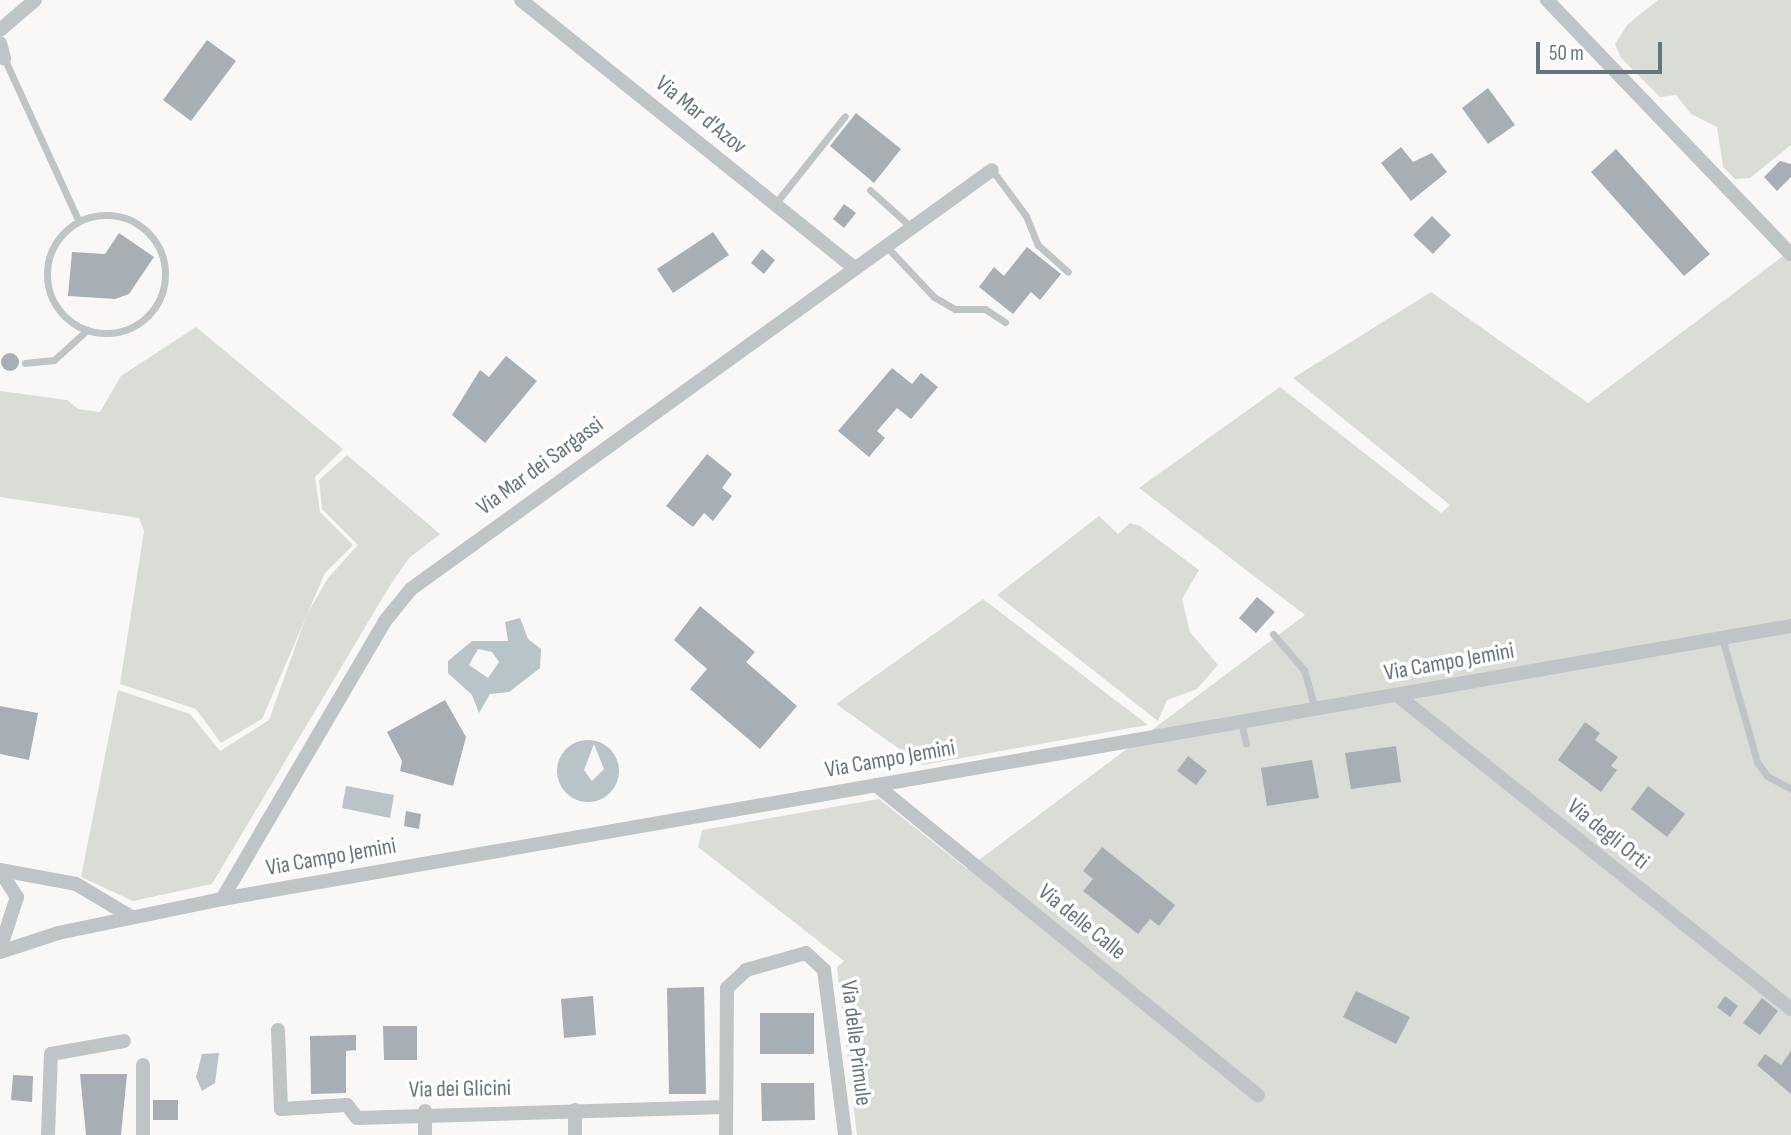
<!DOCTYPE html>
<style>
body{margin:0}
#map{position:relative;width:1791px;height:1135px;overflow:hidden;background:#f9f8f6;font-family:"Sofia Sans Condensed",sans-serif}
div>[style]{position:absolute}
.green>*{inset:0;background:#d9ddd6}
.water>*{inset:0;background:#b8c4c8}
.round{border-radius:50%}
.pier>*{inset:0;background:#f9f8f6}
.building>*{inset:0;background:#a7afb5}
.lane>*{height:7px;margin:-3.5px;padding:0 3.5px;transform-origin:3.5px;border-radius:3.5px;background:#bfc4c7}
.lane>.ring{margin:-3.5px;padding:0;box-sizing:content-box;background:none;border:7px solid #bfc4c7;border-radius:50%}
.street>*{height:14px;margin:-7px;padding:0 7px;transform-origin:7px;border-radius:7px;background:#bfc4c7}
span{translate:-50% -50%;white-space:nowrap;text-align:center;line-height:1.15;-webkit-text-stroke:7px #fff;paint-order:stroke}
.street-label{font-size:23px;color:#65757f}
.scale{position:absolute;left:1536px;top:42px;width:126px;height:32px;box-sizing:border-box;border:4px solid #65757f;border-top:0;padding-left:9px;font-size:21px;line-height:24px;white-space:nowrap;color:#65757f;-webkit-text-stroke:5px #fff;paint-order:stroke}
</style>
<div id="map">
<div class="green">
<i style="clip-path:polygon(1658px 0,1791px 0,1791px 145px,1750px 178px,1735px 179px,1723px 167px,1717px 127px,1691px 114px,1676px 95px,1660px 97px,1621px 58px,1615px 44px,1628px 24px)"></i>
<i style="clip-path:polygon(1791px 250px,1791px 1135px,857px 1135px,837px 967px,844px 961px,698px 847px,702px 830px,879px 799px,967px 869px,1305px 615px,1139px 488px,1280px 387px,1441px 513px,1450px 505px,1293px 378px,1431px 292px,1588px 403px)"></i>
<i style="clip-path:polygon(196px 327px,343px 449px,315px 477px,320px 512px,353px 545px,325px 573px,262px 719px,221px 743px,196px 709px,120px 684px,144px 531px,139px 518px,0 497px,0 391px,67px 400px,78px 409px,100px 412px,121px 376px)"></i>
<i style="clip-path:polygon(347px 455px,440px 534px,409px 558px,389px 587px,212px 884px,133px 901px,81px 877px,118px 690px,190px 714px,220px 751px,269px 720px,307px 614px,328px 578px,358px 545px,322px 509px,319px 480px)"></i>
<i style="clip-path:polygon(1099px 516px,1118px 534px,1130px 523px,1140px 526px,1199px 570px,1182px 599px,1190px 632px,1218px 665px,1197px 689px,1167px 700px,1158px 721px,997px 595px)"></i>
<i style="clip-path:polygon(983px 599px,1148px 725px,922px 765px,836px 704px)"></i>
</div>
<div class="water">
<i style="clip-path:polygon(evenodd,520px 618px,528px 639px,541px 649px,540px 668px,509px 692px,490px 694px,479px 713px,472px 695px,448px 673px,448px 661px,472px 641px,508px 641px,505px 622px,520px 618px,478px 649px,492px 652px,499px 662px,488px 678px,469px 665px,478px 649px)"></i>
<i class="round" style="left:557px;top:740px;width:62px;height:62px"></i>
<i style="clip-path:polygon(346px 786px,394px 795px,390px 818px,342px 808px)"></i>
<i style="clip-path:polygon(219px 1053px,215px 1083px,202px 1091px,196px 1077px,202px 1054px)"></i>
</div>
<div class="pier">
<i style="clip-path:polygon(594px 744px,604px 769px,592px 781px,584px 770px)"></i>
</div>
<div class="building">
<i style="clip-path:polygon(207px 40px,236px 61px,191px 121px,163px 100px)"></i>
<i style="clip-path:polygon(1488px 88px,1515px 125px,1488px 144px,1462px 108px)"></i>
<i style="clip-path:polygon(856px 113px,901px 149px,874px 183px,830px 146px)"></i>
<i style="clip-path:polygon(1401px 147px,1413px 162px,1432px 153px,1447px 172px,1411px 201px,1381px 163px)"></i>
<i style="clip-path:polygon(1616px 149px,1710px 254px,1684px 276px,1591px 172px)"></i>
<i style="clip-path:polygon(1780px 161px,1791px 164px,1791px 177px,1777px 191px,1764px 177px)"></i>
<i style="clip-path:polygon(844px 204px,856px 213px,844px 228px,833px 219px)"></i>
<i style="clip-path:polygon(1432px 216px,1451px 235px,1433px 254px,1413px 235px)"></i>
<i style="clip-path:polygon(713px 232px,729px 255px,673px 293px,657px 269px)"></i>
<i style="clip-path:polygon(119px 233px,154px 257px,129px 294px,115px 299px,68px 296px,72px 252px,105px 254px)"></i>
<i style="clip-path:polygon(1027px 247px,1061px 274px,1040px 300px,1031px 292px,1013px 314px,979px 287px,994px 267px,1004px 276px)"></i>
<i style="clip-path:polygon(762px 249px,775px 260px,764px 274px,751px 263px)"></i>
<i class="round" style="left:1px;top:353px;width:18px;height:18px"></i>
<i style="clip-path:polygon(506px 356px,537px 381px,485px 443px,452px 415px,480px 370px,489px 377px)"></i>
<i style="clip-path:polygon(892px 368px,912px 384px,921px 373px,938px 387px,911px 419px,897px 408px,877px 431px,885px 438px,869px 457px,838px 431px)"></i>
<i style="clip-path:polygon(707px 454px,732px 474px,722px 488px,732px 496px,713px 521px,704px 513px,693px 527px,666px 506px)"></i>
<i style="clip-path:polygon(1257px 597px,1275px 612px,1256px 633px,1239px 618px)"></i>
<i style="clip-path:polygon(700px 606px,755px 652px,746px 662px,797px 706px,760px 749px,690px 689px,707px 669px,674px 640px)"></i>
<i style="clip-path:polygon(445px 700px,466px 737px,453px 786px,400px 771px,402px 761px,387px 732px)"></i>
<i style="clip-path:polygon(0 706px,38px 713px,29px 760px,0 754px)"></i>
<i style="clip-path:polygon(1585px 722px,1600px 733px,1595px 740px,1618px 757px,1611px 766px,1617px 770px,1601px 792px,1558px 760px)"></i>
<i style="clip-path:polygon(1396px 746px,1401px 782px,1351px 789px,1345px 753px)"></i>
<i style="clip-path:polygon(1188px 756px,1207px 771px,1196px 785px,1177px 771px)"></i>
<i style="clip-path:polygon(1312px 760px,1319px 798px,1267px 806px,1261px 768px)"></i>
<i style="clip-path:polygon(1648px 786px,1685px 814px,1667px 837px,1631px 809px)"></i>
<i style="clip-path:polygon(406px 811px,421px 814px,419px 829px,404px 826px)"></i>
<i style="clip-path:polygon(1102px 847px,1175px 905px,1159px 926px,1150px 919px,1138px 934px,1083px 891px,1093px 879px,1083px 871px)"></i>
<i style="clip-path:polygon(704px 987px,706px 1094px,669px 1094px,667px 988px)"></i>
<i style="clip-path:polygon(1356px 991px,1410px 1017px,1396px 1044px,1343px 1017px)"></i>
<i style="clip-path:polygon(593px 996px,596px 1035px,564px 1038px,561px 999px)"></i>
<i style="clip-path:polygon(1725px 996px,1738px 1006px,1730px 1017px,1717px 1007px)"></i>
<i style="clip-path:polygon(1762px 998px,1778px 1011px,1760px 1035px,1743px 1023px)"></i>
<i style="clip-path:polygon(760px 1013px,814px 1013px,814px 1054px,760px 1054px)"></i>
<i style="clip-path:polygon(383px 1026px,417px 1026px,417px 1060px,384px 1060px)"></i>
<i style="clip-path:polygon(356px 1035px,356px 1050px,346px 1051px,346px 1093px,311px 1094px,310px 1036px)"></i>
<i style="clip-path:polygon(1791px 1051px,1791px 1094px,1757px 1065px,1765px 1054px,1781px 1065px)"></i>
<i style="clip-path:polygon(80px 1074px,127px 1074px,121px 1135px,86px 1135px)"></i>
<i style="clip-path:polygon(13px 1075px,33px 1076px,32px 1102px,11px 1100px)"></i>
<i style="clip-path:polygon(761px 1083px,814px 1083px,815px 1120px,762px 1121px)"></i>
<i style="clip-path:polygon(153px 1100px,178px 1100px,178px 1120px,153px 1120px)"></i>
</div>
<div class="lane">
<i style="left:4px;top:58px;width:180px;rotate:65.4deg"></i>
<i style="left:992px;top:170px;width:57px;rotate:53.5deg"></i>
<i style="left:1026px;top:216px;width:31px;rotate:68deg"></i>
<i style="left:1038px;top:245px;width:40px;rotate:42deg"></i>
<i style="left:870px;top:190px;width:55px;rotate:42.1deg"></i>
<i style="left:775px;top:204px;width:112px;rotate:-51.5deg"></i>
<i class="ring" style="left:47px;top:215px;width:111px;height:111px"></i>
<i style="left:885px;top:245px;width:71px;rotate:46.7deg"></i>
<i style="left:934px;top:297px;width:24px;rotate:30deg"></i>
<i style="left:955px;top:309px;width:30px"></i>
<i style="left:985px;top:309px;width:24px;rotate:33deg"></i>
<i style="left:25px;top:363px;width:29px;rotate:-6deg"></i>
<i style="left:54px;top:360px;width:45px;rotate:-42.3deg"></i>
<i style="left:1273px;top:634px;width:48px;rotate:49.3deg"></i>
<i style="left:1304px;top:670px;width:41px;rotate:74.2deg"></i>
<i style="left:1722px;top:638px;width:129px;rotate:74.2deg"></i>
<i style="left:1757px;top:762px;width:17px;rotate:54deg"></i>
<i style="left:1767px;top:776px;width:27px;rotate:28deg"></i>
<i style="left:1241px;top:722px;width:22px;rotate:77deg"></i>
</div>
<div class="street">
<i style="left:521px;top:0;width:426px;rotate:38.8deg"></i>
<i style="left:1547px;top:0;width:352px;rotate:46.2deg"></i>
<i style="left:0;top:30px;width:46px;rotate:-40.6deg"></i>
<i style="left:0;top:43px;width:16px;rotate:75deg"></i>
<i style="left:1397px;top:695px;width:504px;rotate:38.55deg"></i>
<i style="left:876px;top:785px;width:492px;rotate:39.1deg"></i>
<i style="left:0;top:870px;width:77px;rotate:10.4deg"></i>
<i style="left:76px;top:884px;width:63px;rotate:30.7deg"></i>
<i style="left:0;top:871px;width:31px;rotate:57deg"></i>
<i style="left:17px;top:897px;width:55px;rotate:108.1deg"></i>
<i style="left:222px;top:899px;width:322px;rotate:-59.6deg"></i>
<i style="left:385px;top:621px;width:41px;rotate:-50.9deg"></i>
<i style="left:411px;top:589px;width:716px;rotate:-35.8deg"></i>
<i style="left:0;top:952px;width:61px;rotate:-18.1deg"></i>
<i style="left:58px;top:933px;width:167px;rotate:-11.7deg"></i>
<i style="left:222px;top:899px;width:1593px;rotate:-9.87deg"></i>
<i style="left:278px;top:1030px;width:79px;rotate:87.8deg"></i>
<i style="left:281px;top:1109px;width:66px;rotate:-3.5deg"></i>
<i style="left:347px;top:1105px;width:16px;rotate:52deg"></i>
<i style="left:357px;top:1118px;width:368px;rotate:-1.7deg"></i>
<i style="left:425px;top:1111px;width:24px;rotate:90deg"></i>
<i style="left:48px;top:1135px;width:81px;rotate:-87.9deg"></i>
<i style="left:51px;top:1054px;width:74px;rotate:-10.1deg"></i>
<i style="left:143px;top:1135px;width:70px;rotate:-90deg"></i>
<i style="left:575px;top:1135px;width:25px;rotate:-90deg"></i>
<i style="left:726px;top:1135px;width:147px;rotate:-89.6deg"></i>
<i style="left:727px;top:988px;width:26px;rotate:-43deg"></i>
<i style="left:746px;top:970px;width:62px;rotate:-15.8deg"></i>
<i style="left:806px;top:953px;width:25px;rotate:43deg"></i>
<i style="left:824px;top:970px;width:164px;rotate:82.7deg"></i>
</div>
<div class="street-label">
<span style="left:701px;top:115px;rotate:39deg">Via Mar d'Azov</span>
<span style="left:540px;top:466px;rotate:-36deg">Via Mar dei Sargassi</span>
<span style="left:1449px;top:662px;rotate:-10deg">Via Campo Jemini</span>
<span style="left:890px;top:759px;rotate:-10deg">Via Campo Jemini</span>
<span style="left:1608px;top:834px;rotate:39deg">Via degli Orti</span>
<span style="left:331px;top:857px;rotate:-10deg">Via Campo Jemini</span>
<span style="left:1082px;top:922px;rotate:39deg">Via delle Calle</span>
<span style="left:856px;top:1043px;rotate:83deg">Via delle Primule</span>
<span style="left:460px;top:1089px;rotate:-1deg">Via dei Glicini</span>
</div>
<div class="scale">50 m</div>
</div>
